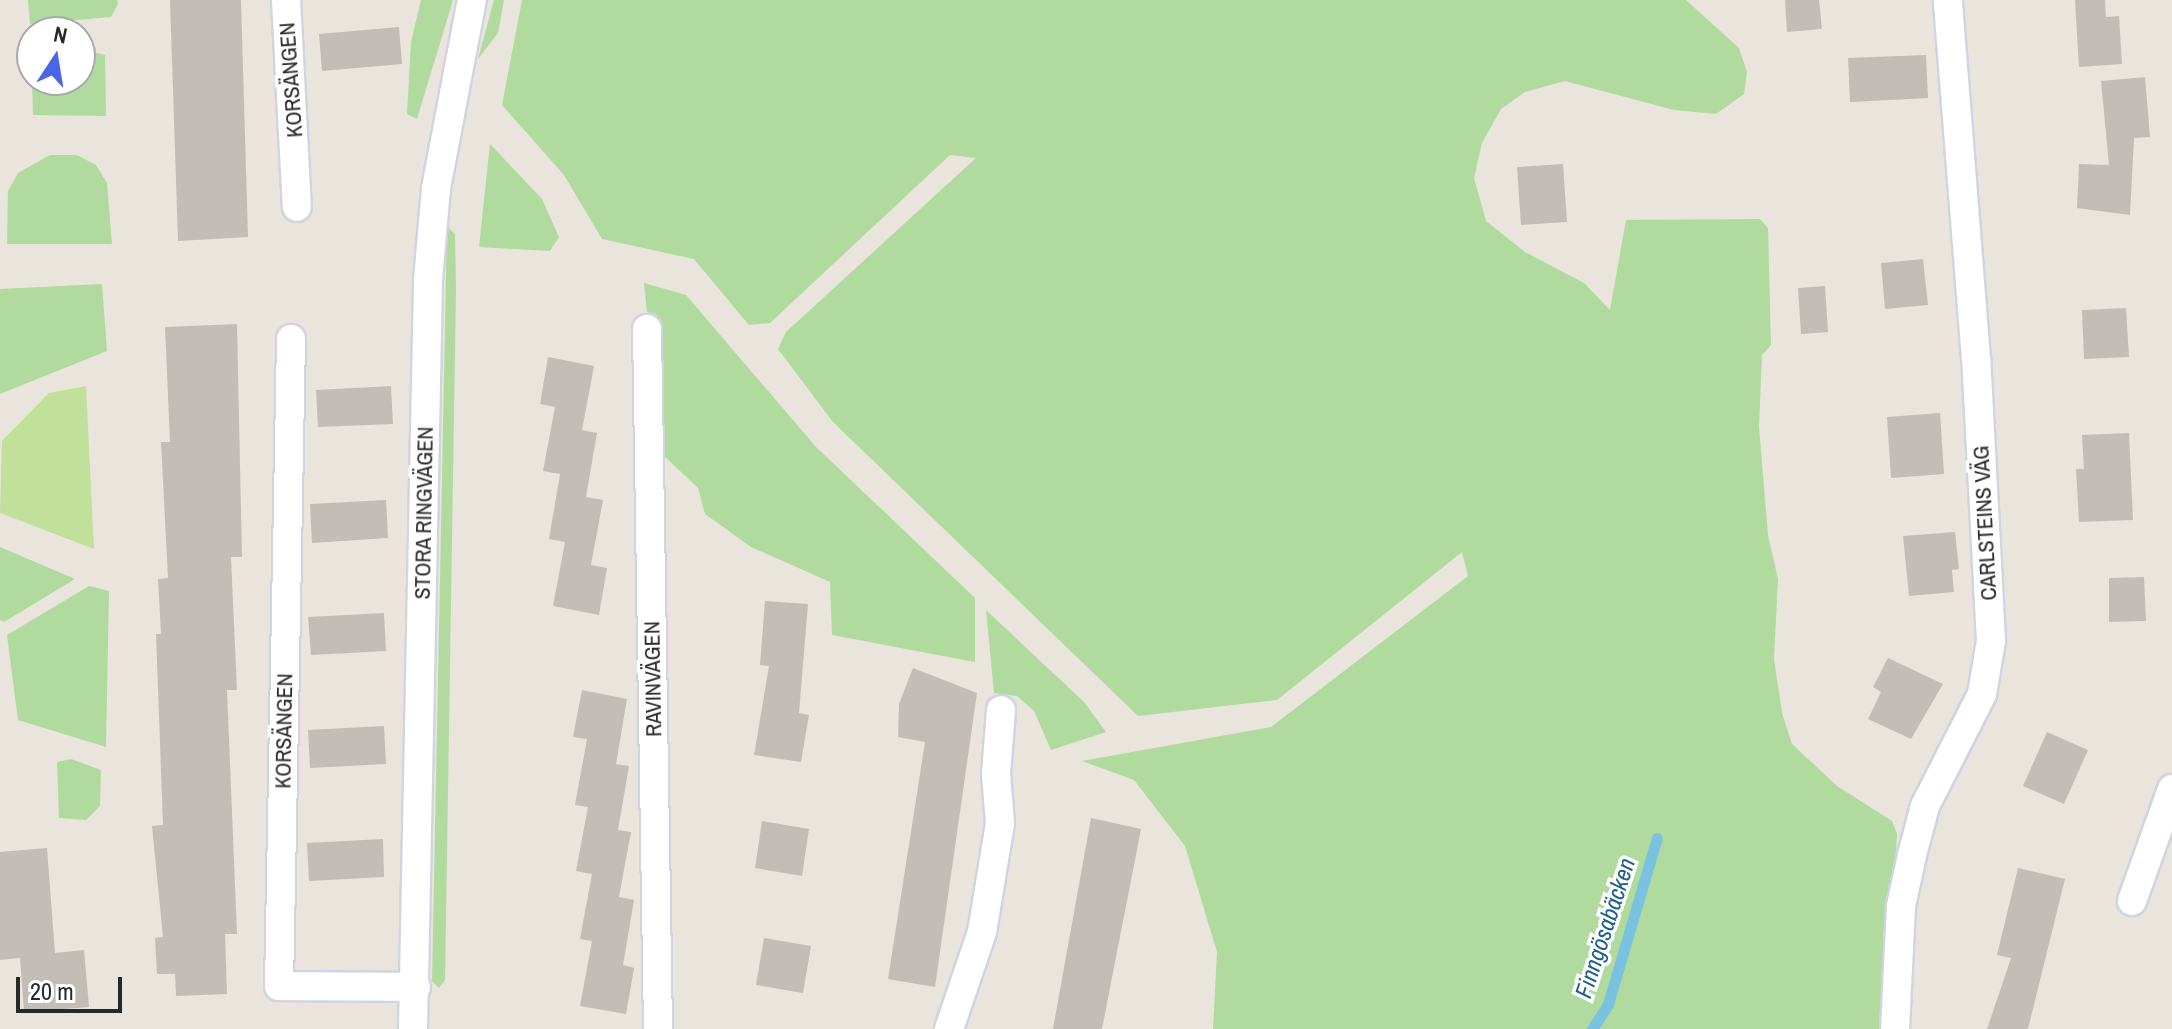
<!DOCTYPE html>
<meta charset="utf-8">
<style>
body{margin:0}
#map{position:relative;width:2172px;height:1029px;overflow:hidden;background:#e9e4dc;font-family:"Archivo Narrow",sans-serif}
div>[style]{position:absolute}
.green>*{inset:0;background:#b1da9e}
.pitch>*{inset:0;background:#c1e19a}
.stream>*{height:11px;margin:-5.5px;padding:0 5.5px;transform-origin:5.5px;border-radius:5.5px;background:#79c3e1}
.building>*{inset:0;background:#c2beb7}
.roads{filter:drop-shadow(2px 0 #d1d4e0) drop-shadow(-2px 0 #d1d4e0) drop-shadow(0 2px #d1d4e0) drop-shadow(0 -2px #d1d4e0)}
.minor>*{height:28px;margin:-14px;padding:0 14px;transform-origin:14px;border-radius:14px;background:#fff}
span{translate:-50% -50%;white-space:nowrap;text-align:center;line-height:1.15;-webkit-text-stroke:7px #fff;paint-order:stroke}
.street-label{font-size:22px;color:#282828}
.water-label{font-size:24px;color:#1b618a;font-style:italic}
.north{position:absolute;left:16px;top:16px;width:80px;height:80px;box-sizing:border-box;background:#fff;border:2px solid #a9a9a9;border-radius:50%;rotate:12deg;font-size:22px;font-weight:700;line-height:32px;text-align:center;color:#282828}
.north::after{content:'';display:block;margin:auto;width:28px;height:36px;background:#4c65e6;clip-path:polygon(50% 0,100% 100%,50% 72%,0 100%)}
.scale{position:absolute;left:16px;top:977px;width:106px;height:36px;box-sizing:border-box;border:4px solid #282828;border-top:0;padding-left:10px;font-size:24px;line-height:28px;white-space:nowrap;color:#282828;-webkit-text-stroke:6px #fff;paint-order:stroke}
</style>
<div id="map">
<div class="green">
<i style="clip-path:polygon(28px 0,117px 0,118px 4px,111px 17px,30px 24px)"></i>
<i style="clip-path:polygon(421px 0,453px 0,417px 119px,407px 114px,411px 42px)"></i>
<i style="clip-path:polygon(494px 0,504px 0,498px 33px,478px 59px)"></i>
<i style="clip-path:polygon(522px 0,1686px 0,1739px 48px,1747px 72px,1744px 94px,1716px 114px,1674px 110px,1565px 81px,1525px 92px,1501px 109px,1482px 143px,1474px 178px,1486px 221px,1525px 252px,1584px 283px,1610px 310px,1626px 220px,1760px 219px,1768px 228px,1771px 345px,1762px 355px,1759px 427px,1768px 535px,1778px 579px,1774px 659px,1782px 713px,1792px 744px,1837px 786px,1892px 821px,1897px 834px,1885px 1029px,1213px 1029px,1217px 952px,1185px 846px,1134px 780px,1082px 761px,1271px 727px,1468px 576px,1462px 552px,1277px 700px,1138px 716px,833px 422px,778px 349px,786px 332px,976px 158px,950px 155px,770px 323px,749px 325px,694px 259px,602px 239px,564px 175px,502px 105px)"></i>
<i style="clip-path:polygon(80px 49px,105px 55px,106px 116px,33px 115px,32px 80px,80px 80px)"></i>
<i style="clip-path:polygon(490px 144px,542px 199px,559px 237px,550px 251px,479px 247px)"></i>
<i style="clip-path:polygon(50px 155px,77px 155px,96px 165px,107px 183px,112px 244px,7px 244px,8px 191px,18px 173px)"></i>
<i style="clip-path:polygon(447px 226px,455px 234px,456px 289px,445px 980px,439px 988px,432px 981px)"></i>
<i style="clip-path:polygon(644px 283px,686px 295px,816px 447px,975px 598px,975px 662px,832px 635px,830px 582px,751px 547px,705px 514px,698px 488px,661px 453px,656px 314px,647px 312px)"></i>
<i style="clip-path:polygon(102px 284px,107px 351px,0 394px,0 289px)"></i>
<i style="clip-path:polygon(0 547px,75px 579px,4px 622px,0 620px)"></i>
<i style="clip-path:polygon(89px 586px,109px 591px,106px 747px,18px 720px,7px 635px)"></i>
<i style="clip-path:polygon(986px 610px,1084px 702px,1106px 732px,1051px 750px,1034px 711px,1017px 696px,994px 693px)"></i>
<i style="clip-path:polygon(71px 759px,101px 770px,100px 806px,86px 820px,59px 818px,57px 762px)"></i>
</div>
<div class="pitch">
<i style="clip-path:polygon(86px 386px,94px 549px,0 513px,2px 441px,49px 393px)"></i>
</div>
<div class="stream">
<i style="left:1592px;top:1029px;width:30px;rotate:-57deg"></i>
<i style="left:1608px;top:1004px;width:173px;rotate:-73.6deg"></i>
</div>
<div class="building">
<i style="clip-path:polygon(170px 0,241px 0,248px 237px,178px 241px)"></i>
<i style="clip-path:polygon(1785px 0,1819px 0,1822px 29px,1787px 32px)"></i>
<i style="clip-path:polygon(2075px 0,2105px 0,2106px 17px,2119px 16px,2122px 64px,2079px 67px)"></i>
<i style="clip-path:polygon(399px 27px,402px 64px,322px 71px,319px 34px)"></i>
<i style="clip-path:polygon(1926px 55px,1928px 98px,1850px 102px,1848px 58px)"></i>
<i style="clip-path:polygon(2145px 77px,2150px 137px,2134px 138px,2130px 215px,2077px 208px,2079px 164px,2109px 165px,2101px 81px)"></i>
<i style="clip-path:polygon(1563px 164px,1567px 222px,1521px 225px,1517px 167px)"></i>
<i style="clip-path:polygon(1923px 259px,1928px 305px,1885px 309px,1881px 263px)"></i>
<i style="clip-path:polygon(1825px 286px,1828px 332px,1801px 334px,1798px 288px)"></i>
<i style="clip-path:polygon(2126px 308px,2129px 357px,2084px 359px,2082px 310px)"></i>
<i style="clip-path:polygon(237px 324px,242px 557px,231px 557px,237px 690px,227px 690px,237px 934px,225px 934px,227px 994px,176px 996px,175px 974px,157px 974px,155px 938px,163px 937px,152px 826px,163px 825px,156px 634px,161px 634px,158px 579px,168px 578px,161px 442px,170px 442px,165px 327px)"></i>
<i style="clip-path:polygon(548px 357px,594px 366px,582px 430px,597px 433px,586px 497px,603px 500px,591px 565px,607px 568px,599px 615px,553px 606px,565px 542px,549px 539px,560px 474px,543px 471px,555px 407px,540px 404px)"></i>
<i style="clip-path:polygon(391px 386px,393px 424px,318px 427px,316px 390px)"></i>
<i style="clip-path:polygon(1940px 413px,1944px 474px,1891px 478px,1887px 417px)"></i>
<i style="clip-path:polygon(2129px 433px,2133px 520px,2079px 522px,2076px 469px,2084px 469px,2082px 435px)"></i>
<i style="clip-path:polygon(386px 500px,388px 538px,312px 543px,310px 504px)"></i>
<i style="clip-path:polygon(1955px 532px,1959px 569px,1952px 570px,1954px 592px,1909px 596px,1903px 536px)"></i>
<i style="clip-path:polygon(2144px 577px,2146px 621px,2109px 622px,2109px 578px)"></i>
<i style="clip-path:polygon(765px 601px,808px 604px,799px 713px,809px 715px,801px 762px,754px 755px,769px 666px,760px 665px)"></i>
<i style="clip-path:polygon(384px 613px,386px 651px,311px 655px,308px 617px)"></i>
<i style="clip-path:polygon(1888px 658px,1943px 684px,1911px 739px,1868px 719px,1881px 692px,1873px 687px)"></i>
<i style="clip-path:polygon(913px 668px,977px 693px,935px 987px,888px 979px,925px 742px,898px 737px,899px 704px)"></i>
<i style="clip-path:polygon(582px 690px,627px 699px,616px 764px,629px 766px,618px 830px,631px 832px,619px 897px,634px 900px,623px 965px,634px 968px,626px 1014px,580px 1006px,592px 941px,580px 939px,592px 874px,576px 871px,588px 807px,575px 805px,587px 739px,573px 737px)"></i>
<i style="clip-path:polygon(384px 726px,386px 764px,310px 768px,308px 730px)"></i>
<i style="clip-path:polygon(2047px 732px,2088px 750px,2064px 804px,2023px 786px)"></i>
<i style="clip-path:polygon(1091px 818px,1141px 829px,1102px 1029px,1053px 1029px)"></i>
<i style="clip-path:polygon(762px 821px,809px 829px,802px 876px,755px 868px)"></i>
<i style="clip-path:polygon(383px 839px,384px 877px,309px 881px,307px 843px)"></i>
<i style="clip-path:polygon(47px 848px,55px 953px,84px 950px,89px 1007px,24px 1012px,20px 958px,0 960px,0 852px)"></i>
<i style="clip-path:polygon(2018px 868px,2065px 879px,2028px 1029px,1987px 1029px,2011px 958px,1997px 955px)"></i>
<i style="clip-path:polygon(764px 938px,811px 946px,803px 993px,756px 985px)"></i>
</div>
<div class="roads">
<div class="minor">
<i style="left:286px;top:0;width:207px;rotate:87deg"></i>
<i style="left:647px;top:329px;width:700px;rotate:89.1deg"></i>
<i style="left:291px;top:339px;width:647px;rotate:91.06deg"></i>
<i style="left:279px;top:986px;width:137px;rotate:0.4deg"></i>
<i style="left:2132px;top:901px;width:119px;rotate:-70.3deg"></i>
<i style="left:413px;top:1029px;width:749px;rotate:-88.85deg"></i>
<i style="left:428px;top:280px;width:92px;rotate:-85deg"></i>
<i style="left:436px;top:188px;width:191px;rotate:-79.2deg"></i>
<i style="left:949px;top:1029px;width:102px;rotate:-71.2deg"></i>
<i style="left:982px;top:932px;width:110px;rotate:-80.6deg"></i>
<i style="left:1000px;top:823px;width:49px;rotate:-94.7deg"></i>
<i style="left:996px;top:774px;width:64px;rotate:-85.5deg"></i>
<i style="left:1895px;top:1029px;width:123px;rotate:-87.2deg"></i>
<i style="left:1901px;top:906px;width:52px;rotate:-77.8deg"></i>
<i style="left:1912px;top:855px;width:51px;rotate:-75.1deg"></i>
<i style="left:1925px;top:806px;width:126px;rotate:-63deg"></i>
<i style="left:1982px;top:694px;width:54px;rotate:-80.4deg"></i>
<i style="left:1991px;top:641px;width:282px;rotate:-93deg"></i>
<i style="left:1976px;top:359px;width:360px;rotate:-94.5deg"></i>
</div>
</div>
<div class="street-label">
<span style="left:291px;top:80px;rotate:-94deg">KORSÄNGEN</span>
<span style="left:424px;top:513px;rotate:-89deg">STORA RINGVÄGEN</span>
<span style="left:1985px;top:523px;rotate:-93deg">CARLSTEINS VÄG</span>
<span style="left:653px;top:679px;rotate:-91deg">RAVINVÄGEN</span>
<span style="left:284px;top:731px;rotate:-89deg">KORSÄNGEN</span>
</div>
<div class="water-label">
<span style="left:1605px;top:928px;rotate:-72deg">Finngösabäcken</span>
</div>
<div class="north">N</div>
<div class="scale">20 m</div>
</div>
